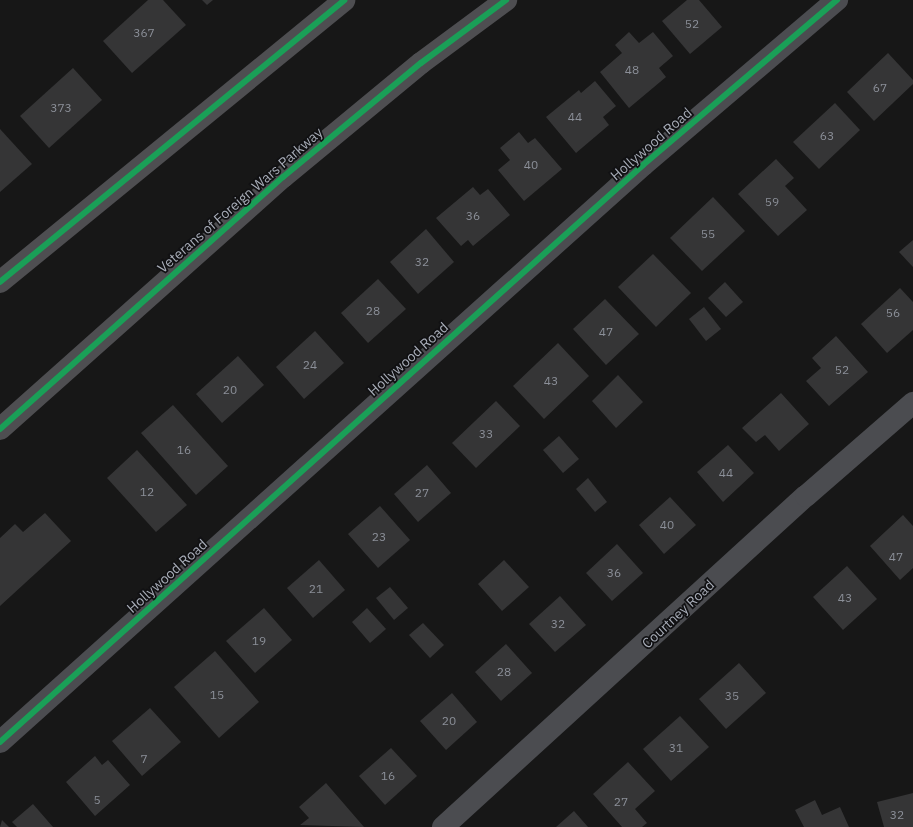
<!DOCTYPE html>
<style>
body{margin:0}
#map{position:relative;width:913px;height:827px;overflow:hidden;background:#171717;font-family:"IBM Plex Sans",sans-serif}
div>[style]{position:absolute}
.building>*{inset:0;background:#353536}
.street>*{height:22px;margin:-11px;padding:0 11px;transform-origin:11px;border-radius:11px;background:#4b4c50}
.highway>*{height:22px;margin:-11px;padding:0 11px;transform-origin:11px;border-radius:11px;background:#4e4e51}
.cycleway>*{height:6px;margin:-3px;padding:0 3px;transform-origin:3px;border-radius:3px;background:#1a9f57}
span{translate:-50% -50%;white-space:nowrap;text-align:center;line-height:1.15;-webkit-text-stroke:3.5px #111113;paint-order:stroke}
.number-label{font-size:12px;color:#8b8f98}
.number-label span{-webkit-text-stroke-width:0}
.street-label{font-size:14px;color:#a8adb8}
</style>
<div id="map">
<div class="building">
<i style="clip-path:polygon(148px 0,163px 0,186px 25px,132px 73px,103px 41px)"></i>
<i style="clip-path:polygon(202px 0,213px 0,207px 5px)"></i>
<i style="clip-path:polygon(687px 0,699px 0,722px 27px,690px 54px,662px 21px)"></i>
<i style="clip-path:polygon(629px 32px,639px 43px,653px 32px,673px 56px,659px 68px,666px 77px,629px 108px,600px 72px,622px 53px,615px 45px)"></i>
<i style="clip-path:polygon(888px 53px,913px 80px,913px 84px,874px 121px,847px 92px)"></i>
<i style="clip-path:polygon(73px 68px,102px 100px,49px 148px,20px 116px)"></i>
<i style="clip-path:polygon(595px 81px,616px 106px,603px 117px,609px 125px,576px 153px,546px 117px,579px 90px,581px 93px)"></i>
<i style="clip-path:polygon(835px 103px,860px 130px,819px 169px,793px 142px)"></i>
<i style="clip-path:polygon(0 129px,32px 164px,0 192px)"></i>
<i style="clip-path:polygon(519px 132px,528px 143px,535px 138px,562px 169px,524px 201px,498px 170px,510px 160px,500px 148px)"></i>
<i style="clip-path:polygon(776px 159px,794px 178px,785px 186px,807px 210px,778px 236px,738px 194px)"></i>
<i style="clip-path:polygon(473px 187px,480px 195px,488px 189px,510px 215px,473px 246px,468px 240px,461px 246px,436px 218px)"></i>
<i style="clip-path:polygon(713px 197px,745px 231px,702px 271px,670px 238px)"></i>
<i style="clip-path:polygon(426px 229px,454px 262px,418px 294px,390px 262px)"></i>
<i style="clip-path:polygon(913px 240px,913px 267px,899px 252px)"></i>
<i style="clip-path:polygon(653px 254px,691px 293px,656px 327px,618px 287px)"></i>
<i style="clip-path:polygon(378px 279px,406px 309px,368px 343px,341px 313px)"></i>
<i style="clip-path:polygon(725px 282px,743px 302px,726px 317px,708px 298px)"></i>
<i style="clip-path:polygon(900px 288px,913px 302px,913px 330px,887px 353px,861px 324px)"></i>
<i style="clip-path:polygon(605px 299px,639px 334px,606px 365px,573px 329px)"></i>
<i style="clip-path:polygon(704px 307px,721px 329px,706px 341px,689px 319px)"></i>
<i style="clip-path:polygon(315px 331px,344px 363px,304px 399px,276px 367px)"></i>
<i style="clip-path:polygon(836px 336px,868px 372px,829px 406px,806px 381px,821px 368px,812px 358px)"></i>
<i style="clip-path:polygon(558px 343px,589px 376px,544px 419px,513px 386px)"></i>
<i style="clip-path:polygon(238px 356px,264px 385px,222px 423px,196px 394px)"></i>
<i style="clip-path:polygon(618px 375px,643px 402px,616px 428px,592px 401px)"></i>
<i style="clip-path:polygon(781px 393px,809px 424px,779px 451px,765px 435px,756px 442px,742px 428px)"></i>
<i style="clip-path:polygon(496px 401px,520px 426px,476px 468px,452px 443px)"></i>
<i style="clip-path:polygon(173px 405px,228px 466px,196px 495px,141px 433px)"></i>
<i style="clip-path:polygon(559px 436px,579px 459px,563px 473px,543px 450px)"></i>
<i style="clip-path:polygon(728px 445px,754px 473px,723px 502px,697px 472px)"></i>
<i style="clip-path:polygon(137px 450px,187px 505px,156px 532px,107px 478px)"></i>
<i style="clip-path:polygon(427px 465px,451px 493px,418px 522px,394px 494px)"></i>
<i style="clip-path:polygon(588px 478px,607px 502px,595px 512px,576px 489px)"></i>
<i style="clip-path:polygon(670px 497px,696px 525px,664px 554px,639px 525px)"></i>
<i style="clip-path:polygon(380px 506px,410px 540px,378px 568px,348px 534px)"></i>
<i style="clip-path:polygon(45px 513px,71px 541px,0 606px,0 538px,15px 524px,23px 532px)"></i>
<i style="clip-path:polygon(903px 515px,913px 526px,913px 568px,900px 580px,870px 546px)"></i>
<i style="clip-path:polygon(617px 544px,643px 573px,612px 601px,586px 573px)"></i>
<i style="clip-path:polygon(319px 560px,345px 590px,313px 618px,287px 588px)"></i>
<i style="clip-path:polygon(504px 560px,529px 587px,502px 611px,478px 584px)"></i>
<i style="clip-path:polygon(847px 566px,877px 599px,843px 630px,813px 597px)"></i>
<i style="clip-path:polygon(390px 587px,408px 608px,394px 620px,376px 598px)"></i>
<i style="clip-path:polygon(560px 596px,586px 625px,555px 652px,529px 624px)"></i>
<i style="clip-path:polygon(264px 608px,292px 640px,255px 673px,226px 641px)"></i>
<i style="clip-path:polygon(367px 608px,386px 629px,370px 643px,352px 622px)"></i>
<i style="clip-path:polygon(423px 623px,444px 645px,430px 658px,409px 635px)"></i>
<i style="clip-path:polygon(506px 644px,532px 673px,501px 701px,475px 672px)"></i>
<i style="clip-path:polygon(215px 651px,259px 702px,219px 738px,174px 687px)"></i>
<i style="clip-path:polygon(739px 663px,766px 693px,726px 729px,699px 699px)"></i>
<i style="clip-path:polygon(452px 693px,477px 722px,446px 750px,420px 721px)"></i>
<i style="clip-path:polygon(150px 708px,181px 742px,142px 776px,112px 741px)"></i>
<i style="clip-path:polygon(680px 716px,709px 747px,671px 781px,643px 749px)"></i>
<i style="clip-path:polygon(391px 748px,417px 776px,385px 805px,359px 776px)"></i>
<i style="clip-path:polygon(95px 756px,102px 765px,108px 760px,130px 785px,95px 816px,66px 782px)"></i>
<i style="clip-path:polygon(628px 762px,655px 791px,635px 809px,647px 823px,642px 827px,622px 827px,593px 794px)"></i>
<i style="clip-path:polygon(326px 783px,364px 827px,300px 825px,309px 818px,299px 807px)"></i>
<i style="clip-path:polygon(913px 793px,913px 827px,884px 827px,877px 802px)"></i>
<i style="clip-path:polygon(815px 800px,822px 815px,840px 807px,849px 827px,804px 827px,795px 810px)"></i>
<i style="clip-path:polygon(33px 804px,53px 827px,17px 827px,12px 822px)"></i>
<i style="clip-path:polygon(574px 811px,588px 827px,556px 827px)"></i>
<i style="clip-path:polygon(2px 820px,9px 827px,0 827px)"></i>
</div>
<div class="street">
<i style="left:0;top:742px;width:864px;rotate:-41.9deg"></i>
<i style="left:643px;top:165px;width:255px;rotate:-40.4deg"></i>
<i style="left:443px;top:827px;width:491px;rotate:-42.4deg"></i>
<i style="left:806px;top:496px;width:142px;rotate:-41deg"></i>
</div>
<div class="highway">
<i style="left:0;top:282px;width:445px;rotate:-39.3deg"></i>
<i style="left:0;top:429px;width:379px;rotate:-41.7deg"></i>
<i style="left:283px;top:177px;width:179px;rotate:-39.6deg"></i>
<i style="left:421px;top:63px;width:106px;rotate:-36.5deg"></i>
</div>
<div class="cycleway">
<i style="left:0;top:282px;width:445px;rotate:-39.3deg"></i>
<i style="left:0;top:429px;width:379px;rotate:-41.7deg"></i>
<i style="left:283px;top:177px;width:179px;rotate:-39.6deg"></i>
<i style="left:421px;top:63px;width:106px;rotate:-36.5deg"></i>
<i style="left:0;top:742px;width:864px;rotate:-41.9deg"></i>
<i style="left:643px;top:165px;width:255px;rotate:-40.4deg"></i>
</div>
<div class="number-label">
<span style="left:692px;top:24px">52</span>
<span style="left:144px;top:33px">367</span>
<span style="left:632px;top:70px">48</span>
<span style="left:880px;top:88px">67</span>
<span style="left:61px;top:108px">373</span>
<span style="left:575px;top:117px">44</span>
<span style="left:827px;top:136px">63</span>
<span style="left:531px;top:165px">40</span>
<span style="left:772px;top:202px">59</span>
<span style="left:473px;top:216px">36</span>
<span style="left:708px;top:234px">55</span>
<span style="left:422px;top:262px">32</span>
<span style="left:373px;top:311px">28</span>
<span style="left:893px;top:313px">56</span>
<span style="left:606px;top:332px">47</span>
<span style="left:310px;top:365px">24</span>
<span style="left:842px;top:370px">52</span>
<span style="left:551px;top:381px">43</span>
<span style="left:230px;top:390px">20</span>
<span style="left:486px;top:434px">33</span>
<span style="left:184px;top:450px">16</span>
<span style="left:726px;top:473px">44</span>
<span style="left:147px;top:492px">12</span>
<span style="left:422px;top:493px">27</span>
<span style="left:667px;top:525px">40</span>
<span style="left:379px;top:537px">23</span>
<span style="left:896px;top:557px">47</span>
<span style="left:614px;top:573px">36</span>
<span style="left:316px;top:589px">21</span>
<span style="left:845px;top:598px">43</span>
<span style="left:558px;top:624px">32</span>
<span style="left:259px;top:641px">19</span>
<span style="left:504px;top:672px">28</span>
<span style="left:217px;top:695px">15</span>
<span style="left:732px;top:696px">35</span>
<span style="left:449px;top:721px">20</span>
<span style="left:676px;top:748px">31</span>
<span style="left:144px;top:759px">7</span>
<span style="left:388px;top:776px">16</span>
<span style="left:97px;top:800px">5</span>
<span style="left:621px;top:802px">27</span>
<span style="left:897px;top:815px">32</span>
</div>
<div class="street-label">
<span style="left:651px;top:144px;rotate:-41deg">Hollywood Road</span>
<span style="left:240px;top:200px;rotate:-41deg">Veterans of Foreign Wars Parkway</span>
<span style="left:408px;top:359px;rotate:-42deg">Hollywood Road</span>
<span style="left:167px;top:576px;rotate:-42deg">Hollywood Road</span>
<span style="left:678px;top:614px;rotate:-43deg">Courtney Road</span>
</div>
</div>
